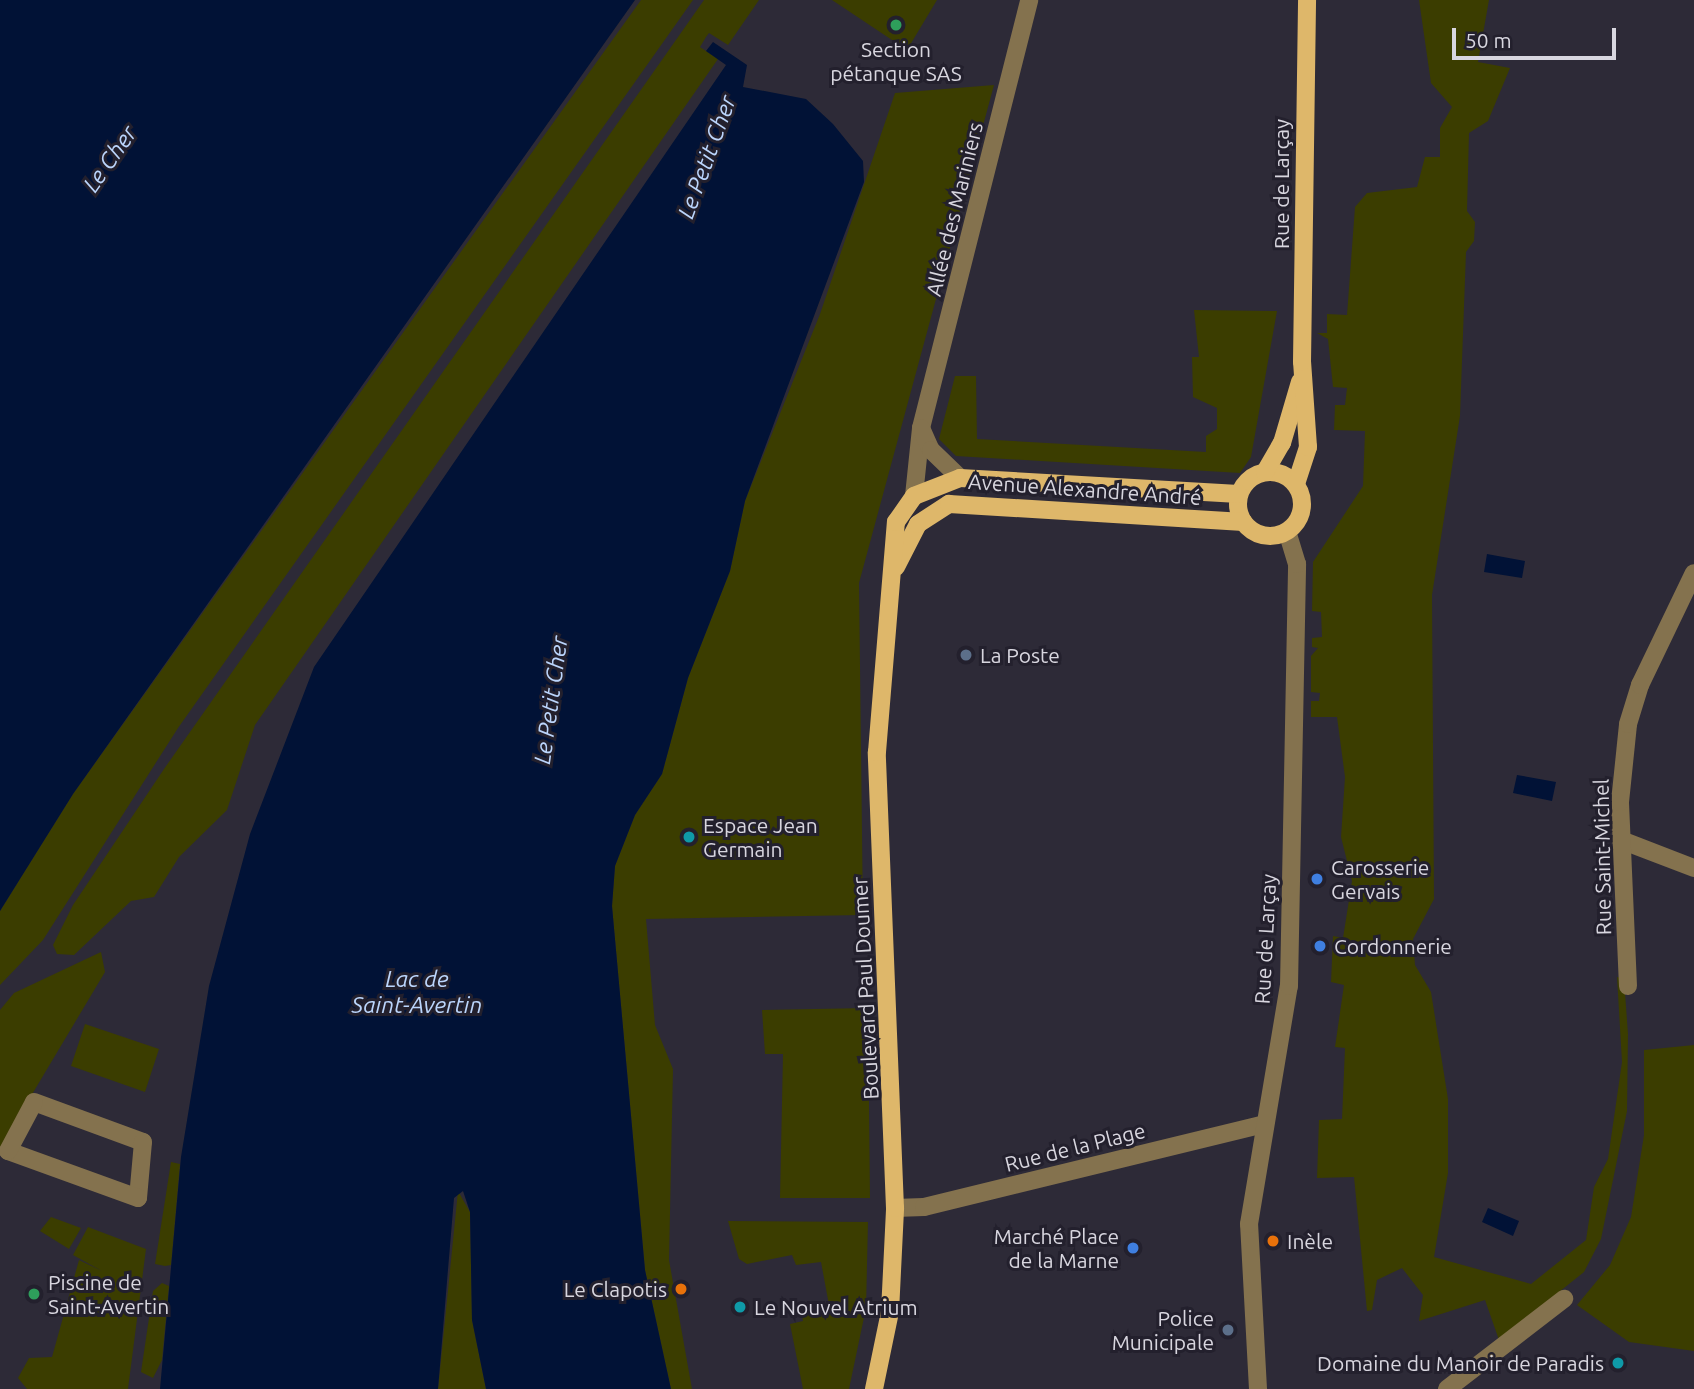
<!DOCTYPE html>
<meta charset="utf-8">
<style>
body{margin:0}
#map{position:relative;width:1694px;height:1389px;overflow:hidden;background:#2d2a37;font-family:Ubuntu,sans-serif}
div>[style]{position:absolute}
.green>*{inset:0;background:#3b3d00}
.water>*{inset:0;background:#011236}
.minor>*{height:18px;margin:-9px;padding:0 9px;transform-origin:9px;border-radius:9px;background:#84724e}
.major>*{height:18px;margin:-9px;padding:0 9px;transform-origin:9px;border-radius:9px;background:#deb76a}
.major>.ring{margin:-9px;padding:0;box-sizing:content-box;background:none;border:18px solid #deb76a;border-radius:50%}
.dots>*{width:19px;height:19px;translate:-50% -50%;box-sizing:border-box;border:4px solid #23202d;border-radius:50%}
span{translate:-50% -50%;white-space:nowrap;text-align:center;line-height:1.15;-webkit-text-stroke:6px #23202d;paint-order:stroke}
.poi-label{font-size:21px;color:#d8d6df}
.left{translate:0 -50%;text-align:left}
.right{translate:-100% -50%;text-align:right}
.street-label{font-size:21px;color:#d8d6df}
.water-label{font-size:23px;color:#bbd5fc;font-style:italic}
.scale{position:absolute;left:1452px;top:28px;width:164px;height:32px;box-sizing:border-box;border:4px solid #d8d6df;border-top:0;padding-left:9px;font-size:21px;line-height:24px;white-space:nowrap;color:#d8d6df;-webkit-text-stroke:5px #23202d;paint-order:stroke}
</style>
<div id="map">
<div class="green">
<i style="clip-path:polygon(641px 0,693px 0,178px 728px,43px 940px,0 985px,0 911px,73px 794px)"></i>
<i style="clip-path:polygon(704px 0,759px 0,728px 45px,709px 33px,706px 37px,700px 47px,718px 59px,255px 725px,227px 810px,179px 857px,154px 897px,131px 901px,74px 955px,57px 954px,53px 945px,73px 905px,164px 769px)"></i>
<i style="clip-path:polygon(832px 0,937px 0,907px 50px)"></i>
<i style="clip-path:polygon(1419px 0,1489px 0,1478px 62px,1510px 68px,1488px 121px,1469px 133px,1467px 211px,1475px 222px,1474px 241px,1466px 252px,1460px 416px,1432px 595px,1434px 899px,1413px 939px,1415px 965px,1431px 992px,1448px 1099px,1448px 1173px,1434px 1257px,1531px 1284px,1586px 1240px,1594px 1187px,1608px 1159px,1622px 1062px,1617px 977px,1624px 979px,1628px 1034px,1627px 1111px,1601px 1239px,1584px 1272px,1499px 1340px,1485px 1300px,1419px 1321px,1423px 1295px,1402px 1268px,1377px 1280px,1372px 1310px,1367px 1311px,1354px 1177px,1317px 1178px,1319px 1120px,1342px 1119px,1345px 1048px,1335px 1047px,1344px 985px,1331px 982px,1333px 936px,1343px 938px,1352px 881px,1341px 837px,1345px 777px,1337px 717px,1311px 717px,1311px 701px,1319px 701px,1320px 693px,1311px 692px,1311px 656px,1318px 648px,1312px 647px,1312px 638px,1322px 637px,1321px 612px,1312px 611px,1313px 562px,1363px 486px,1365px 431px,1334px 430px,1335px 405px,1345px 405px,1347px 388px,1333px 387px,1328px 339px,1317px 333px,1327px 333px,1327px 314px,1347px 315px,1355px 207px,1367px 193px,1417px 187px,1425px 157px,1440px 157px,1440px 128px,1452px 107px,1431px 83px)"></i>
<i style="clip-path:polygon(994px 85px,859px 583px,863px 915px,646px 919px,655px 1025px,673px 1069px,669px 1260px,692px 1389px,671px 1389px,645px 1270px,612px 906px,615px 866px,635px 815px,662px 774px,688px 678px,730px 571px,745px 501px,820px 314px,895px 93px)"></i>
<i style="clip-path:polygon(1194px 310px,1277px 311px,1251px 457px,1240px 473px,956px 456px,939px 439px,955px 376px,976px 376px,977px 439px,1206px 452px,1206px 436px,1217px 429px,1217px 408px,1193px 397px,1192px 357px,1199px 357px)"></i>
<i style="clip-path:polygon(101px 952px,105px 972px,0 1148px,0 1010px,14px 993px)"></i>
<i style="clip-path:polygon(868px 1008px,870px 1198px,780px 1198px,783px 1054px,765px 1054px,762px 1010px)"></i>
<i style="clip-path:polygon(85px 1024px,159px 1049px,145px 1092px,71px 1066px)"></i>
<i style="clip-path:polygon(1694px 1045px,1694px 1351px,1629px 1342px,1577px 1305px,1610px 1265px,1631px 1217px,1644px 1135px,1644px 1050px)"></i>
<i style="clip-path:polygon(171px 1162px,180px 1164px,171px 1265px,165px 1266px,155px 1264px)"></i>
<i style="clip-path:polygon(458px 1191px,470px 1212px,472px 1320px,486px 1389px,438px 1389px)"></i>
<i style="clip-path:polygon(51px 1217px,81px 1228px,69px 1249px,40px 1231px)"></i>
<i style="clip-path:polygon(728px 1221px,868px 1222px,866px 1308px,849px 1389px,803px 1389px,790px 1324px,803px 1321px,801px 1311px,829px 1305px,821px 1262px,796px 1265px,792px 1255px,747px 1264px,739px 1259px)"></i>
<i style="clip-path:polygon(88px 1227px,146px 1249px,128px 1389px,27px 1389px,18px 1378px,29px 1358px,52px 1357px,79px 1260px,102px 1271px,73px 1255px)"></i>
<i style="clip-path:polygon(162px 1283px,169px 1286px,162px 1360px,153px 1378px,141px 1372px,153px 1291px)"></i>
</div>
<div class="water">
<i style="clip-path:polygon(0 0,635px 0,73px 794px,0 911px)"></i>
<i style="clip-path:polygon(713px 42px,747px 65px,743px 87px,806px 99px,833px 124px,863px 161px,864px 182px,745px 501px,730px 571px,688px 678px,662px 774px,635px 815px,615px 866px,612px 906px,645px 1270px,671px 1389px,486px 1389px,472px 1320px,470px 1212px,463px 1191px,454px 1198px,438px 1389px,160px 1389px,181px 1157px,209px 986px,250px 834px,314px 667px,726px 65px,706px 51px)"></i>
<i style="clip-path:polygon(1487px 554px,1525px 561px,1522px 578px,1484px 572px)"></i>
<i style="clip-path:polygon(1517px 775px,1556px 782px,1552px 801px,1513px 793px)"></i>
<i style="clip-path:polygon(1488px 1208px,1519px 1221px,1513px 1236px,1482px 1222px)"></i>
</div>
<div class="minor">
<i style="left:921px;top:428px;width:441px;rotate:-75.8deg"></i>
<i style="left:914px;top:496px;width:68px;rotate:-84.1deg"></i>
<i style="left:921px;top:428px;width:24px;rotate:66deg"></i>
<i style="left:931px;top:450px;width:40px;rotate:44deg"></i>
<i style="left:1621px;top:840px;width:78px;rotate:21deg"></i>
<i style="left:1628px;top:986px;width:184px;rotate:-92.5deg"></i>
<i style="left:1620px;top:802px;width:78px;rotate:-84.1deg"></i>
<i style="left:1628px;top:724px;width:41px;rotate:-72.9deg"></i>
<i style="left:1640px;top:685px;width:124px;rotate:-64.3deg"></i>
<i style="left:34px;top:1102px;width:116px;rotate:20.2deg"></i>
<i style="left:143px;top:1142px;width:56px;rotate:95.1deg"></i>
<i style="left:138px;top:1198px;width:138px;rotate:-160.1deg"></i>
<i style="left:8px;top:1151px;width:55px;rotate:-62deg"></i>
<i style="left:895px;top:1208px;width:29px;rotate:-2deg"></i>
<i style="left:924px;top:1207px;width:351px;rotate:-13.7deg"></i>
<i style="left:1258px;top:1389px;width:165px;rotate:-93.1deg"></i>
<i style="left:1249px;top:1224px;width:241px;rotate:-80.5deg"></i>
<i style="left:1289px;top:986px;width:422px;rotate:-88.9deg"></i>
<i style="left:1297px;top:564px;width:34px;rotate:-107deg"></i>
<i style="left:1447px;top:1389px;width:148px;rotate:-37.6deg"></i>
</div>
<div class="major">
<i class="ring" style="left:1238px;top:472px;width:46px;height:46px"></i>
<i style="left:1265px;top:472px;width:34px;rotate:-60deg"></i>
<i style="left:1282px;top:443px;width:64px;rotate:-73.6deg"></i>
<i style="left:1296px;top:484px;width:39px;rotate:-72deg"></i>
<i style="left:1308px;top:447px;width:85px;rotate:-94deg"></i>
<i style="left:1302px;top:362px;width:362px;rotate:-89.2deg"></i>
<i style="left:896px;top:567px;width:48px;rotate:-62.9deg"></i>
<i style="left:918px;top:524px;width:37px;rotate:-33deg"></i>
<i style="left:949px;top:504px;width:295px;rotate:3.5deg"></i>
<i style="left:874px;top:1389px;width:79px;rotate:-78.3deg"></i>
<i style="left:890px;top:1312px;width:104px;rotate:-87.2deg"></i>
<i style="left:895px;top:1208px;width:456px;rotate:-92.3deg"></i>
<i style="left:877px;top:752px;width:231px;rotate:-85.3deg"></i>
<i style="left:896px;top:522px;width:32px;rotate:-55deg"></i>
<i style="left:914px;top:496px;width:49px;rotate:-21.4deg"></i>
<i style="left:960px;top:478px;width:279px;rotate:3.3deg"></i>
</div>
<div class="dots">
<i style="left:896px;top:25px;background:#2e9e5b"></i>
<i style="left:966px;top:655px;background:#5c6f8a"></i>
<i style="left:689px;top:837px;background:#0f9aa8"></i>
<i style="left:1317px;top:879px;background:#3f7fe0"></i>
<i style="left:1320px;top:946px;background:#3f7fe0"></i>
<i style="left:1273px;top:1241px;background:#e8710a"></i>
<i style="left:1133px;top:1248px;background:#3f7fe0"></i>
<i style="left:681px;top:1289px;background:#e8710a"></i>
<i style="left:34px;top:1294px;background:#2e9e5b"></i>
<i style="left:740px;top:1307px;background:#0f9aa8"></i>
<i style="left:1228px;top:1330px;background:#5c6f8a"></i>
<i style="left:1618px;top:1363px;background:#0f9aa8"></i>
</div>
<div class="poi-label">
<span style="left:896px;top:61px">Section<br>pétanque SAS</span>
<span class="left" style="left:980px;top:655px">La Poste</span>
<span class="left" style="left:703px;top:837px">Espace Jean<br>Germain</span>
<span class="left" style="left:1331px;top:879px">Carosserie<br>Gervais</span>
<span class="left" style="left:1334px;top:946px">Cordonnerie</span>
<span class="right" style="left:1119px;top:1248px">Marché Place<br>de la Marne</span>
<span class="left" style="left:1287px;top:1241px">Inèle</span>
<span class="left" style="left:48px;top:1294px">Piscine de<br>Saint-Avertin</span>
<span class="right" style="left:667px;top:1289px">Le Clapotis</span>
<span class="left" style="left:754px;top:1307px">Le Nouvel Atrium</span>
<span class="right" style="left:1214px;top:1330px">Police<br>Municipale</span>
<span class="right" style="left:1604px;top:1363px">Domaine du Manoir de Paradis</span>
</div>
<div class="street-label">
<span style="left:1281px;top:184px;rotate:-90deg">Rue de Larçay</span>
<span style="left:954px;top:209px;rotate:-76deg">Allée des Mariniers</span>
<span style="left:1085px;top:489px;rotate:4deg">Avenue Alexandre André</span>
<span style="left:1602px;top:857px;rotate:-91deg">Rue Saint-Michel</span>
<span style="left:1265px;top:939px;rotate:-87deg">Rue de Larçay</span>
<span style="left:865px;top:988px;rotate:-93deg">Boulevard Paul Doumer</span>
<span style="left:1075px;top:1147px;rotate:-14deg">Rue de la Plage</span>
</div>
<div class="water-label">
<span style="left:707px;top:157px;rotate:-70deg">Le Petit Cher</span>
<span style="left:110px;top:159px;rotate:-55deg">Le Cher</span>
<span style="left:551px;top:700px;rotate:-82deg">Le Petit Cher</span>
<span style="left:417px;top:992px">Lac de<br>Saint-Avertin</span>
</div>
<div class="scale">50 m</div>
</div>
